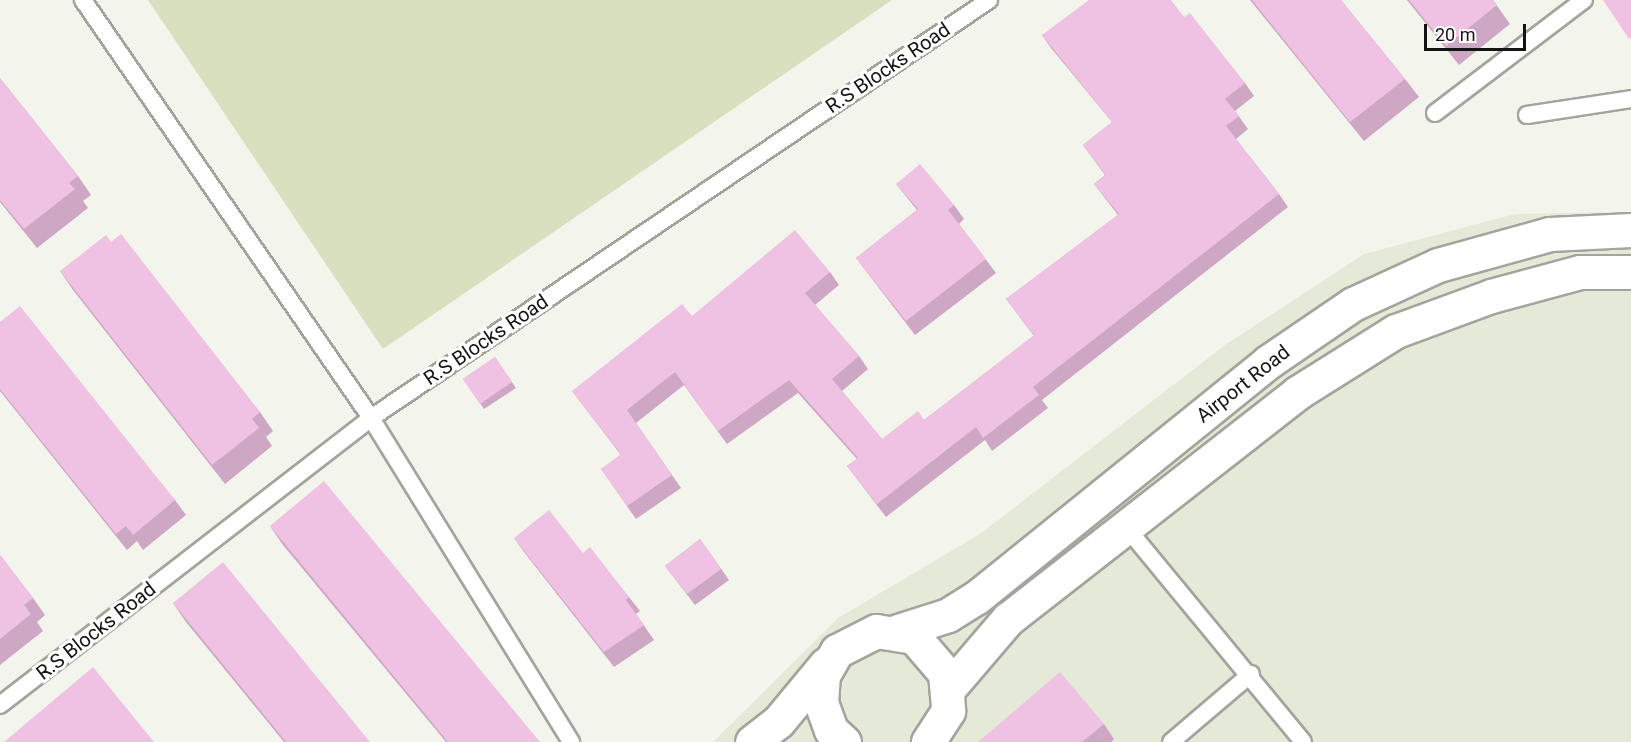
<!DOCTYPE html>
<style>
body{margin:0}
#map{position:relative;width:1631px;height:742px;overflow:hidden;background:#f3f5ec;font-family:Roboto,sans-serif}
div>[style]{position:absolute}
.built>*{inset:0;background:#e5e9d8}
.green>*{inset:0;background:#d9e0bf}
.roads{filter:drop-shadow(2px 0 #a3a59d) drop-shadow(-2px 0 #a3a59d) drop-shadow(0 2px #a3a59d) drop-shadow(0 -2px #a3a59d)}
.lane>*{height:16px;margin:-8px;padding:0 8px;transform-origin:8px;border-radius:8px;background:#fff}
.secondary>*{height:33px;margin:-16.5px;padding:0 16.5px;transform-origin:16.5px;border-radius:16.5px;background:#fff}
.wall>*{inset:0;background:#cea7c4}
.building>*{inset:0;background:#efc2e4}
span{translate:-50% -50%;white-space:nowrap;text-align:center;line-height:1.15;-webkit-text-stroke:6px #fff;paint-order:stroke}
.street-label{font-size:20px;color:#141512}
.scale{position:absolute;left:1424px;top:24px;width:102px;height:27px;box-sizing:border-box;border:3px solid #141512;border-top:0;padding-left:8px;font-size:18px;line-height:21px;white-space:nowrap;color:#141512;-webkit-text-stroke:4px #fff;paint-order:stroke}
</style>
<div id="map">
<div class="built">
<i style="clip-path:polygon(1631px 212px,1631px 742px,713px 742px,838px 618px,980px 534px,1225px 345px,1364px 254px,1515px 214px)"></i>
</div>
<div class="green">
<i style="clip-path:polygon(148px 0,892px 0,383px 349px)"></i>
</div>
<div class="roads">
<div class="lane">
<i style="left:83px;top:0;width:508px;rotate:55.43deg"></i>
<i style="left:371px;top:418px;width:381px;rotate:58.3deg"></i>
<i style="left:1435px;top:113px;width:187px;rotate:-37.2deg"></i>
<i style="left:1527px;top:115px;width:105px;rotate:-8.7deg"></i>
<i style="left:1126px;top:527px;width:278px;rotate:50.5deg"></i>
<i style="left:0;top:705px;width:469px;rotate:-37.7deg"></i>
<i style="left:371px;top:418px;width:746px;rotate:-34.07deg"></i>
<i style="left:1171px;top:742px;width:105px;rotate:-40.4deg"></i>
</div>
<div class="secondary">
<i style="left:898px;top:631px;width:52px;rotate:-17.7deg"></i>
<i style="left:948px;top:615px;width:34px;rotate:-32deg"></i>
<i style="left:977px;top:597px;width:374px;rotate:-38.9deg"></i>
<i style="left:1268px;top:362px;width:103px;rotate:-34.3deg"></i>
<i style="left:1353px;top:304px;width:94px;rotate:-24.6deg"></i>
<i style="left:1438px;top:265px;width:116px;rotate:-15.5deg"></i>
<i style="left:1550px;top:234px;width:81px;rotate:-2.8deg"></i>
<i style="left:949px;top:688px;width:91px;rotate:-49.5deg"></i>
<i style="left:1008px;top:619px;width:367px;rotate:-38deg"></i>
<i style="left:1297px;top:393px;width:117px;rotate:-32.1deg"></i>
<i style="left:1396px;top:331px;width:101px;rotate:-20.2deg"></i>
<i style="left:1491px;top:296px;width:92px;rotate:-15.1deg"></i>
<i style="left:1580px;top:272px;width:51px"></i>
<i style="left:752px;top:742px;width:33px;rotate:-38deg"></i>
<i style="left:778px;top:722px;width:75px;rotate:-50.4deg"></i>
<i style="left:844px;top:742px;width:18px;rotate:-137deg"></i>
<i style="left:831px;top:730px;width:29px;rotate:-110deg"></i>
<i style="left:821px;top:703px;width:28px;rotate:-86deg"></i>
<i style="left:823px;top:675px;width:28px;rotate:-60deg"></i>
<i style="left:837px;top:651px;width:44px;rotate:-27.1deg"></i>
<i style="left:876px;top:631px;width:38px;rotate:9deg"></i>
<i style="left:914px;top:637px;width:48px;rotate:49.3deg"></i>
<i style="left:945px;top:673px;width:38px;rotate:85deg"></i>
<i style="left:948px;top:711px;width:37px;rotate:123deg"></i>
</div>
</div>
<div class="wall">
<i style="clip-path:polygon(1250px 0,1341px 0,1405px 79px,1419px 97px,1364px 141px)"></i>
<i style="clip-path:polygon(1407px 0,1493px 0,1510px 24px,1459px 65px)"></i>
<i style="clip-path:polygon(1184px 17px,1245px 83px,1254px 96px,1235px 111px,1248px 129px,1236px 139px,1279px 194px,1288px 207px,1042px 400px,1048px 408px,992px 451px,985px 440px,886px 517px,847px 466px,857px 459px,798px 393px,727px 444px,684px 385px,636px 423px,681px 488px,636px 519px,601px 469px,621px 455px,572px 391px,692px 316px,830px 272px,839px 285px,815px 305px,859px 356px,868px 369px,842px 391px,882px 439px,924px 420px,1034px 336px,1006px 299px,1118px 215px,1094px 184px,1105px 175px,1083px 145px,1112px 122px,1051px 48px,1042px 35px)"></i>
<i style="clip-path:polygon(0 78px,78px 176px,91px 195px,83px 201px,88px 208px,37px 248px,0 202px)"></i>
<i style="clip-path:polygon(896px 184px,954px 205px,964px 219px,959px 224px,996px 273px,915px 335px,856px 258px,917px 210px)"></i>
<i style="clip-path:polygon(111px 242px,260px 412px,273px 431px,266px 437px,272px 446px,225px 484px,73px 290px,60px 271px)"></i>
<i style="clip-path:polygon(0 322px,175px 500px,186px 515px,143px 550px,137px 541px,127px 550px,0 391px)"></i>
<i style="clip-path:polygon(495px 357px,516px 388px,484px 409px,463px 379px)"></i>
<i style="clip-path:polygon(270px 526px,540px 742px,446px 742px,283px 545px)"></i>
<i style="clip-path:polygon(514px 538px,583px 553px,629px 597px,640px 611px,636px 614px,654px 640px,614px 667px,524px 552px)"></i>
<i style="clip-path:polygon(700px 539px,729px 580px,695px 605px,665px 566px)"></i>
<i style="clip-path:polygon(0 555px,33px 598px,45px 615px,37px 622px,43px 631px,0 665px)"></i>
<i style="clip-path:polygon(173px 603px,370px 742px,284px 742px,186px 622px)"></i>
<i style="clip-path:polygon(1104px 724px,1114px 739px,1111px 742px,978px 742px)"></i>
</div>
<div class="building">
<i style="clip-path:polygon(1089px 0,1171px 0,1184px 17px,1190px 13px,1245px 83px,1225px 99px,1239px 116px,1226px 126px,1279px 194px,1033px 387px,1039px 395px,983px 438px,976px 427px,877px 504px,847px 466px,858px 458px,789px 380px,718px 431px,675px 372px,627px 410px,672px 475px,627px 506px,601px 469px,621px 454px,572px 391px,682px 304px,692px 316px,795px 230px,830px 272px,805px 293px,859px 356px,832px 379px,882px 439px,918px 411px,924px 420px,1034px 335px,1006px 299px,1119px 214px,1094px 184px,1106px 175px,1083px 145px,1112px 122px,1042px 35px)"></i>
<i style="clip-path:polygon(1252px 0,1341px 0,1405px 79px,1350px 122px)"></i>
<i style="clip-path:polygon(1409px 0,1493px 0,1497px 5px,1446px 46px)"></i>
<i style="clip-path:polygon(1603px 0,1631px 0,1631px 37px,1629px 39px)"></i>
<i style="clip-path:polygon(0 78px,78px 176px,69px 183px,75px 189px,24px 229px,0 200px)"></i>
<i style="clip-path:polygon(920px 164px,954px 205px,948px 210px,986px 259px,906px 321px,856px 258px,918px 209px,896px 184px)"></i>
<i style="clip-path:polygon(121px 234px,260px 412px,252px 419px,259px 428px,212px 465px,60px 271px,106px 235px,111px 242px)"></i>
<i style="clip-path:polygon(20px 306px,175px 500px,133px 535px,126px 526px,116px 534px,0 389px,0 322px)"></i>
<i style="clip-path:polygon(495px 357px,512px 382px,480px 404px,463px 379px)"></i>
<i style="clip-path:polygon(324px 481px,540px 742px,448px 742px,270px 526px)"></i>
<i style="clip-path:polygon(549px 510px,583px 553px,590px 547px,629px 597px,626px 600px,644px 625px,604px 652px,514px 538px)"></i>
<i style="clip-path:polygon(700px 539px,721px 569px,687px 594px,665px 566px)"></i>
<i style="clip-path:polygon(0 555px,33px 598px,24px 605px,31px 614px,0 639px)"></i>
<i style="clip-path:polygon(223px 562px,370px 742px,286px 742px,173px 603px)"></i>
<i style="clip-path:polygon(93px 667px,154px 742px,4px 742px)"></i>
<i style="clip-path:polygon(1060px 672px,1104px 724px,1082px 742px,978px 742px)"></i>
</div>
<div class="street-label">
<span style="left:888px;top:68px;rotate:-34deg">R.S Blocks Road</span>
<span style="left:486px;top:340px;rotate:-34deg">R.S Blocks Road</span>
<span style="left:1243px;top:384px;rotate:-38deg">Airport Road</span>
<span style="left:96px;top:631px;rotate:-38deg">R.S Blocks Road</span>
</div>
<div class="scale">20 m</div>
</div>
